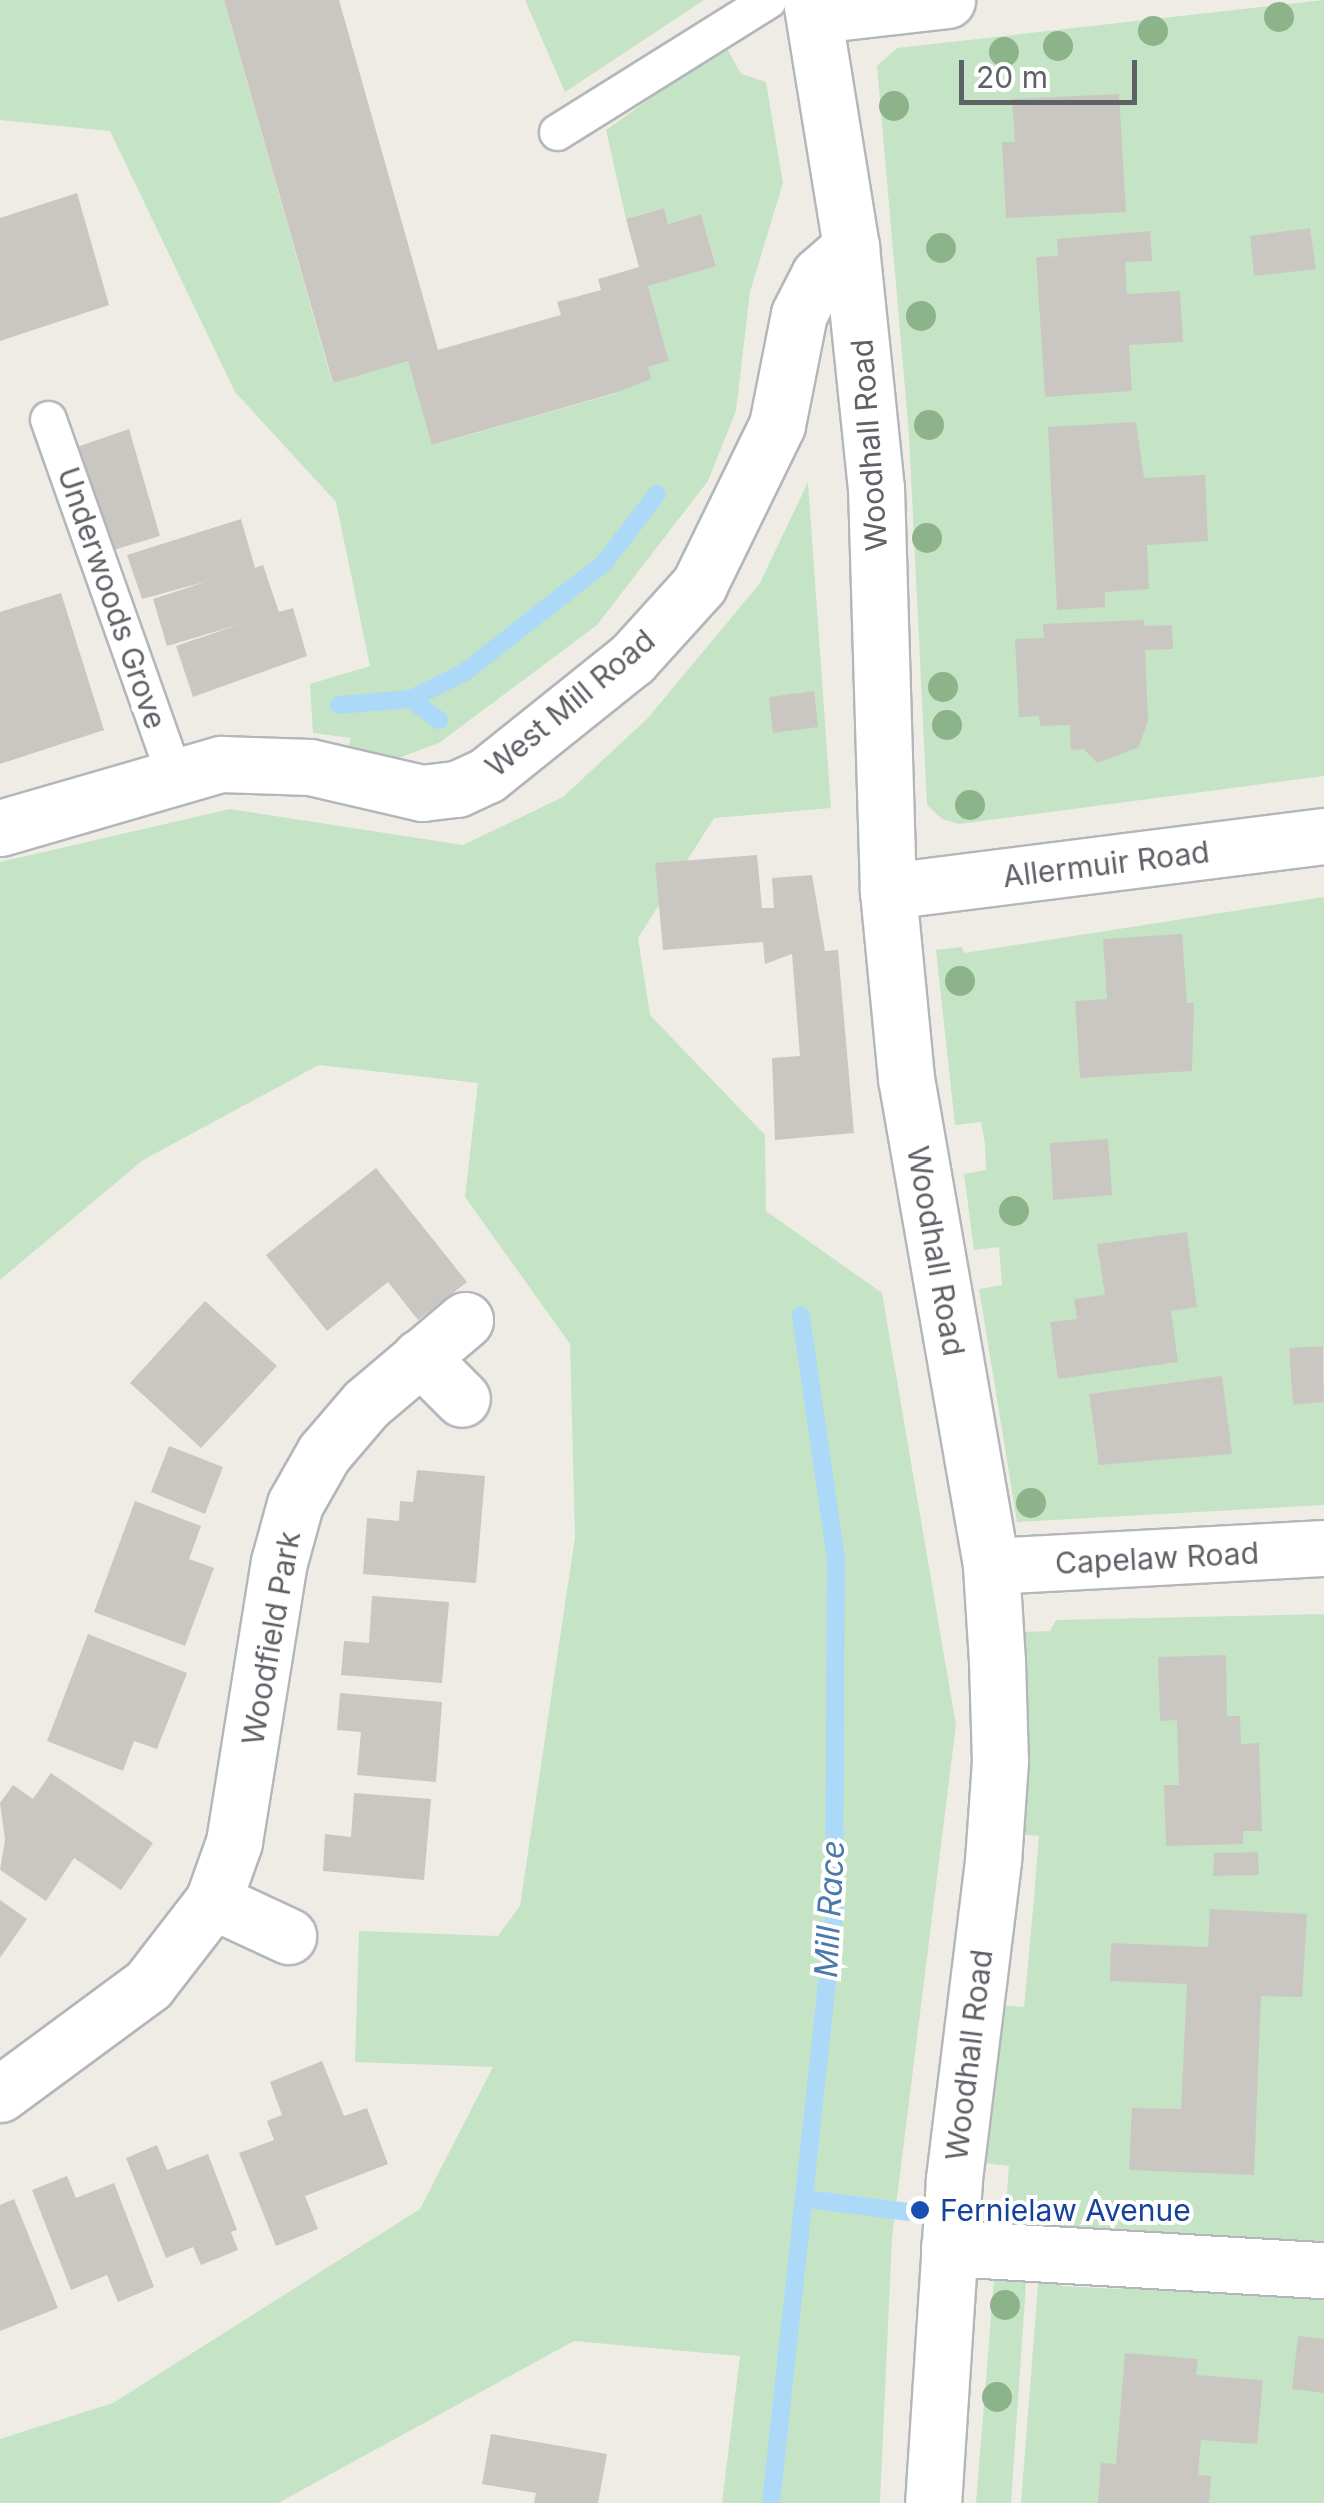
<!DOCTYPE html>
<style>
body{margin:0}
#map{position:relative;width:1324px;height:2503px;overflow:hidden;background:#efece6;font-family:Inter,sans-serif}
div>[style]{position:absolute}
.green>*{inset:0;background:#c5e4c5}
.stream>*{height:18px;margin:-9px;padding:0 9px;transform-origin:9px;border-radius:9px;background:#acd9f8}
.building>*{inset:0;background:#cac7c2}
.roads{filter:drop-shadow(2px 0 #b3b6ba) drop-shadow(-2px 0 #b3b6ba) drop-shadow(0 2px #b3b6ba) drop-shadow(0 -2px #b3b6ba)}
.lane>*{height:35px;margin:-17.5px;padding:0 17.5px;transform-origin:17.5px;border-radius:17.5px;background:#fff}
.street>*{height:55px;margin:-27.5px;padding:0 27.5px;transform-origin:27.5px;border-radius:27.5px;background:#fff}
.secondary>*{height:55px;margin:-27.5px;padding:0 27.5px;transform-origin:27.5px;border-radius:27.5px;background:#fff}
.trees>*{width:30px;height:30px;margin:-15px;border-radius:50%;background:#8db38a}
.dots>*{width:28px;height:28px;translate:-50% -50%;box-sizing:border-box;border:5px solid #fff;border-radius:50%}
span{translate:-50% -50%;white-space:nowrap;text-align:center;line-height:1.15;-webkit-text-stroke:8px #fff;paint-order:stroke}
.street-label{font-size:30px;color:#5e6165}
.transit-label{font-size:30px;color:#164399}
.left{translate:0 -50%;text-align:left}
.water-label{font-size:32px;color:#4a7aaa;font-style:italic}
.scale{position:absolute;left:959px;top:60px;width:178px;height:45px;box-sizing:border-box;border:5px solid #5e6165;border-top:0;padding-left:12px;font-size:30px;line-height:35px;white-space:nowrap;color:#5e6165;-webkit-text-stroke:8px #fff;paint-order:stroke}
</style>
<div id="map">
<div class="green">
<i style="clip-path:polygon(0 0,224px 0,332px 382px,408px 361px,433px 445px,614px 394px,648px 367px,669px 361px,648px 286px,716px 265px,701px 214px,668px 224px,663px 208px,626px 219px,606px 130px,725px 45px,741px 74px,766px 82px,783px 183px,750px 292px,736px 411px,708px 481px,597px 625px,439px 743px,385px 763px,346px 753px,351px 738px,313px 733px,310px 684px,370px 666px,336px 502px,235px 392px,110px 131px,0 120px)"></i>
<i style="clip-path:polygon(525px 0,704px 0,565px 92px)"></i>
<i style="clip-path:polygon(1324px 0,1324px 776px,959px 824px,942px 819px,927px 805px,909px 435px,877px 66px,897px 48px)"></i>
<i style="clip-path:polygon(808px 482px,831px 808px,714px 818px,638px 938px,650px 1015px,765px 1135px,766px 1211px,882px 1293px,956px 1725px,892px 2238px,880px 2503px,722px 2503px,740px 2356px,574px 2341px,278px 2503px,0 2503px,0 2439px,113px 2403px,420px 2209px,493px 2067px,355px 2062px,359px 1931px,498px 1936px,520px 1906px,575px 1537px,570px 1344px,465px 1197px,478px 1083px,319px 1065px,143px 1160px,0 1280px,0 862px,230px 809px,463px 845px,563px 797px,648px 718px,760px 583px)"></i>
<i style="clip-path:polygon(1324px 897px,1324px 1369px,1323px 1346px,1289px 1349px,1294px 1404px,1324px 1402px,1324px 1505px,1017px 1522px,979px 1289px,1002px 1285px,999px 1247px,974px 1250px,964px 1174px,986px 1170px,985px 1144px,981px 1122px,955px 1125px,936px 950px,962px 947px,964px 953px)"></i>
<i style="clip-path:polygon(1324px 1614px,1324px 2248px,1004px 2227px,1009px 2166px,983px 2163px,998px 2005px,1024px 2007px,1033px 1910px,1039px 1836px,1014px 1834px,1023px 1632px,1050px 1631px,1056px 1620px)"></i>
<i style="clip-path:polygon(995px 2267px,1027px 2269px,1011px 2503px,976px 2503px)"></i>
<i style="clip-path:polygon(1039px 2272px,1061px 2273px,1061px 2286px,1119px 2289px,1121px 2277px,1324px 2290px,1324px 2503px,1021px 2503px)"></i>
</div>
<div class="stream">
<i style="left:410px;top:699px;width:36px;rotate:36deg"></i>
<i style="left:339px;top:705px;width:71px;rotate:-4.8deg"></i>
<i style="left:410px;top:699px;width:61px;rotate:-26.1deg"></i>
<i style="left:465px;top:672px;width:177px;rotate:-38.1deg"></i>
<i style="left:604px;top:563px;width:87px;rotate:-52.5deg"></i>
<i style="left:807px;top:2199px;width:103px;rotate:7.3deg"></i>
<i style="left:771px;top:2503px;width:589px;rotate:-83.86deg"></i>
<i style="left:834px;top:1917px;width:358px;rotate:-89.7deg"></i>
<i style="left:836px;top:1559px;width:246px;rotate:-98.2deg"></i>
</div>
<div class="building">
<i style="clip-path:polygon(224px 0,339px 0,438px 350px,561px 315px,557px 302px,601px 290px,598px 279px,639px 267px,626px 219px,664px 208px,668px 224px,701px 214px,716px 266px,648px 286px,669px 361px,648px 367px,651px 379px,615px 393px,432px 445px,408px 361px,333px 383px)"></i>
<i style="clip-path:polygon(1119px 94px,1126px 212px,1006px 218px,1002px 142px,1015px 142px,1012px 99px)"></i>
<i style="clip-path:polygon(77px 193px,109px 305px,0 341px,0 218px)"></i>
<i style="clip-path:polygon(1310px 228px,1316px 269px,1254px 276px,1250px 236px)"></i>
<i style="clip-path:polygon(1150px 231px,1152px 261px,1125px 262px,1127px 294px,1180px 291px,1183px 342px,1129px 345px,1132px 391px,1045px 397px,1036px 257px,1058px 256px,1057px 239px)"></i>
<i style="clip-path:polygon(1136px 422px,1144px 478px,1205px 475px,1208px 541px,1147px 545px,1149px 589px,1105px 592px,1105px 607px,1057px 610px,1048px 427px)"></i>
<i style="clip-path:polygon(129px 429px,160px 536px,110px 551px,77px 447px)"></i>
<i style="clip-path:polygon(241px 519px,255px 568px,263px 565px,279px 612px,293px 608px,307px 656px,193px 697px,176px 646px,241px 624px,167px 646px,153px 599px,208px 581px,142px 599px,127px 555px)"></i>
<i style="clip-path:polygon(61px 593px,104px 730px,0 764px,0 612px)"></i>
<i style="clip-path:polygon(1144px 620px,1144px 626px,1172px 625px,1173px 649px,1145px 650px,1148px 720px,1139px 747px,1097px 763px,1084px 749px,1071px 750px,1070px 725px,1040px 726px,1039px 716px,1019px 717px,1015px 639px,1044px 638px,1043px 624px)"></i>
<i style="clip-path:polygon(814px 691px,818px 727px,773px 733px,769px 697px)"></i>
<i style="clip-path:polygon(757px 855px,762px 908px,774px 908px,772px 878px,812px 875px,825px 951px,838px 950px,854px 1133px,775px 1140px,772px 1058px,800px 1056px,792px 954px,765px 964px,763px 942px,663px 950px,655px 863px)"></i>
<i style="clip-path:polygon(1182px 934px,1187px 1003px,1194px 1003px,1192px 1071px,1080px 1078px,1075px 1001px,1107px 999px,1103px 939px)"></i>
<i style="clip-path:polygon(1108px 1139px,1112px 1195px,1053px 1200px,1050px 1143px)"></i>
<i style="clip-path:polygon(376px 1168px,467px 1282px,418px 1320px,388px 1282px,327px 1331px,266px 1255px)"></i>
<i style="clip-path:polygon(1187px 1232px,1197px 1307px,1171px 1311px,1178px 1362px,1058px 1379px,1050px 1322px,1077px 1319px,1074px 1299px,1105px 1295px,1097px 1244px)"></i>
<i style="clip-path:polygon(205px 1301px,277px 1366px,201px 1448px,130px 1383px)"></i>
<i style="clip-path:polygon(1323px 1346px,1324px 1402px,1293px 1405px,1289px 1348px)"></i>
<i style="clip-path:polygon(1222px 1376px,1232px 1454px,1099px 1465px,1089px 1394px)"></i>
<i style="clip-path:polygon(169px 1446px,223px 1467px,205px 1514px,151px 1492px)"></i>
<i style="clip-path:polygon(417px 1470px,485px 1476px,476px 1583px,363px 1574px,367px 1518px,399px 1521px,400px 1501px,413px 1502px)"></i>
<i style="clip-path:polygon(135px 1501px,201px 1526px,189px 1559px,214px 1568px,185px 1646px,94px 1612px)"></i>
<i style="clip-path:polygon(372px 1596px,449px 1602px,442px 1683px,341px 1675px,344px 1641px,369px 1643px)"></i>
<i style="clip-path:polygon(88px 1634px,187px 1673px,157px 1749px,134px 1741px,123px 1771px,47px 1741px)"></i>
<i style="clip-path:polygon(1226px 1655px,1227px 1716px,1240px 1716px,1241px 1744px,1259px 1743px,1262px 1831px,1243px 1831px,1243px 1844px,1166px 1846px,1164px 1785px,1179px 1785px,1177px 1720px,1160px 1721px,1158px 1657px)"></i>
<i style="clip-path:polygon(340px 1693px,442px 1702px,436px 1782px,357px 1775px,361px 1732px,337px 1730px)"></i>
<i style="clip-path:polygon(51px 1773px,153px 1843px,121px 1890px,74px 1858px,46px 1901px,0 1870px,5px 1840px,0 1803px,13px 1785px,33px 1799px)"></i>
<i style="clip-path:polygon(354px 1793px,431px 1799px,424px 1880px,323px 1871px,325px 1834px,351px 1837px)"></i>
<i style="clip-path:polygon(1258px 1852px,1259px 1875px,1213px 1876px,1214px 1853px)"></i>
<i style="clip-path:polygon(0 1900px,27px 1919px,0 1958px)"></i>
<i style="clip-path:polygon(1210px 1909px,1307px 1914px,1302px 1997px,1261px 1996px,1254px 2175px,1129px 2170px,1132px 2108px,1181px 2109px,1187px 1984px,1110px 1981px,1111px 1943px,1208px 1947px)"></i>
<i style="clip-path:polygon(322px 2061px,344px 2116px,367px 2108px,388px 2164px,305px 2196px,318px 2229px,276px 2246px,239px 2153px,274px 2140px,267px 2121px,282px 2115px,270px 2082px)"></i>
<i style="clip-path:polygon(157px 2145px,167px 2170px,208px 2154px,237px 2230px,231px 2232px,238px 2250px,201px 2265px,193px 2247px,166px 2258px,126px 2158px)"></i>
<i style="clip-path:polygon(67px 2176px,76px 2198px,114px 2183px,154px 2287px,118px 2302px,107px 2275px,71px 2290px,32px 2190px)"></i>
<i style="clip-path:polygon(14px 2199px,58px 2308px,0 2331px,0 2205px)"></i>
<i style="clip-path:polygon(1298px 2336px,1324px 2339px,1324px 2393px,1292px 2389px)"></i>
<i style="clip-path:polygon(1125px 2353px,1198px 2359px,1196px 2375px,1263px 2380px,1257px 2444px,1201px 2440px,1198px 2475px,1211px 2476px,1209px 2503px,1098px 2503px,1101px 2463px,1116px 2464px)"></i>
<i style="clip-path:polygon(491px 2434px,607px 2454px,598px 2503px,534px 2503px,536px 2493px,482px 2484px)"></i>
</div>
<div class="roads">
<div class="lane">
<i style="left:557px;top:132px;width:249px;rotate:-32deg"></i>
<i style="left:48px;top:419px;width:380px;rotate:70.5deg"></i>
</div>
<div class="street">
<i style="left:816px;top:15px;width:132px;rotate:-6.5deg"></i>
<i style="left:0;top:828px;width:230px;rotate:-16.2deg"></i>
<i style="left:221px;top:764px;width:89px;rotate:1.9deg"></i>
<i style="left:310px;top:767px;width:115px;rotate:13.1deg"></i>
<i style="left:422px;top:793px;width:35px;rotate:-7deg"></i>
<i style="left:457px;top:789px;width:33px;rotate:-25deg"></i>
<i style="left:487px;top:775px;width:186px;rotate:-38.7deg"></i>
<i style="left:632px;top:659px;width:100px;rotate:-47.8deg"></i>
<i style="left:699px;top:585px;width:178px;rotate:-64deg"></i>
<i style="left:777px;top:425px;width:113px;rotate:-78.8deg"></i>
<i style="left:799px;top:314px;width:44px;rotate:-62.9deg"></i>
<i style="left:819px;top:275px;width:43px;rotate:-41.2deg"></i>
<i style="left:888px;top:891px;width:439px;rotate:-7.2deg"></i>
<i style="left:420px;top:1357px;width:59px;rotate:45deg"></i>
<i style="left:991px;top:1566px;width:333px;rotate:-3.1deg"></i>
<i style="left:213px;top:1901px;width:83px;rotate:25deg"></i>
<i style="left:0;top:2094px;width:184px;rotate:-36.4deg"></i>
<i style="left:148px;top:1985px;width:106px;rotate:-52.3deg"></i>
<i style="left:213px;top:1901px;width:63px;rotate:-70.4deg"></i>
<i style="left:234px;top:1842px;width:284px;rotate:-80.9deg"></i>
<i style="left:279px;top:1562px;width:60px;rotate:-74.6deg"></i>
<i style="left:295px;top:1504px;width:59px;rotate:-60.4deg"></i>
<i style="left:324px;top:1453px;width:65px;rotate:-49.4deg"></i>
<i style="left:366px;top:1404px;width:130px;rotate:-40.3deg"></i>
<i style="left:949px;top:2248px;width:376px;rotate:3.4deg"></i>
</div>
<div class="secondary">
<i style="left:811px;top:0;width:250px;rotate:80.8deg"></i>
<i style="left:851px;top:247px;width:241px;rotate:84.1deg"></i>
<i style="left:876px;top:487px;width:404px;rotate:88.3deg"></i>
<i style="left:888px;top:891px;width:188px;rotate:84.5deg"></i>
<i style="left:906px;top:1078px;width:495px;rotate:80.1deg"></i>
<i style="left:991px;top:1566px;width:95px;rotate:86.4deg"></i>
<i style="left:997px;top:1661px;width:100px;rotate:88.3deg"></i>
<i style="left:1000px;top:1761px;width:100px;rotate:94deg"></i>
<i style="left:993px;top:1861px;width:321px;rotate:97deg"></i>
<i style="left:954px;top:2180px;width:324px;rotate:93.7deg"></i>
</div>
</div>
<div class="trees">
<i style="left:1279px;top:17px"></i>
<i style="left:1153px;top:31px"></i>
<i style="left:1058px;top:46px"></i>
<i style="left:1004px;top:52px"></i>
<i style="left:894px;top:106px"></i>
<i style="left:941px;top:248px"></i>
<i style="left:921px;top:316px"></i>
<i style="left:929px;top:425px"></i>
<i style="left:927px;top:538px"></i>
<i style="left:943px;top:687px"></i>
<i style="left:947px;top:725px"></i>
<i style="left:970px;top:805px"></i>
<i style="left:960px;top:981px"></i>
<i style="left:1014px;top:1211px"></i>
<i style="left:1031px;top:1503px"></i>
<i style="left:1005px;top:2305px"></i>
<i style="left:997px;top:2397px"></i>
</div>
<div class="dots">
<i style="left:920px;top:2210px;background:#1a4fb4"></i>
</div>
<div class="street-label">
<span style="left:869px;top:445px;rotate:-94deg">Woodhall Road</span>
<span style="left:112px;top:598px;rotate:71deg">Underwoods Grove</span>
<span style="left:570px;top:703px;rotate:-40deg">West Mill Road</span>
<span style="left:1106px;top:864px;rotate:-7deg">Allermuir Road</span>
<span style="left:936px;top:1251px;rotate:80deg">Woodhall Road</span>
<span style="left:1157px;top:1558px;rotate:-3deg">Capelaw Road</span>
<span style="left:271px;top:1638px;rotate:-80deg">Woodfield Park</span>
<span style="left:969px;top:2055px;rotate:-83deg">Woodhall Road</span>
</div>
<div class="transit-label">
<span class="left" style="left:940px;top:2210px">Fernielaw Avenue</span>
</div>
<div class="water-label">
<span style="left:830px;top:1909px;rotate:-87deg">Mill Race</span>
</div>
<div class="scale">20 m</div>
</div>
